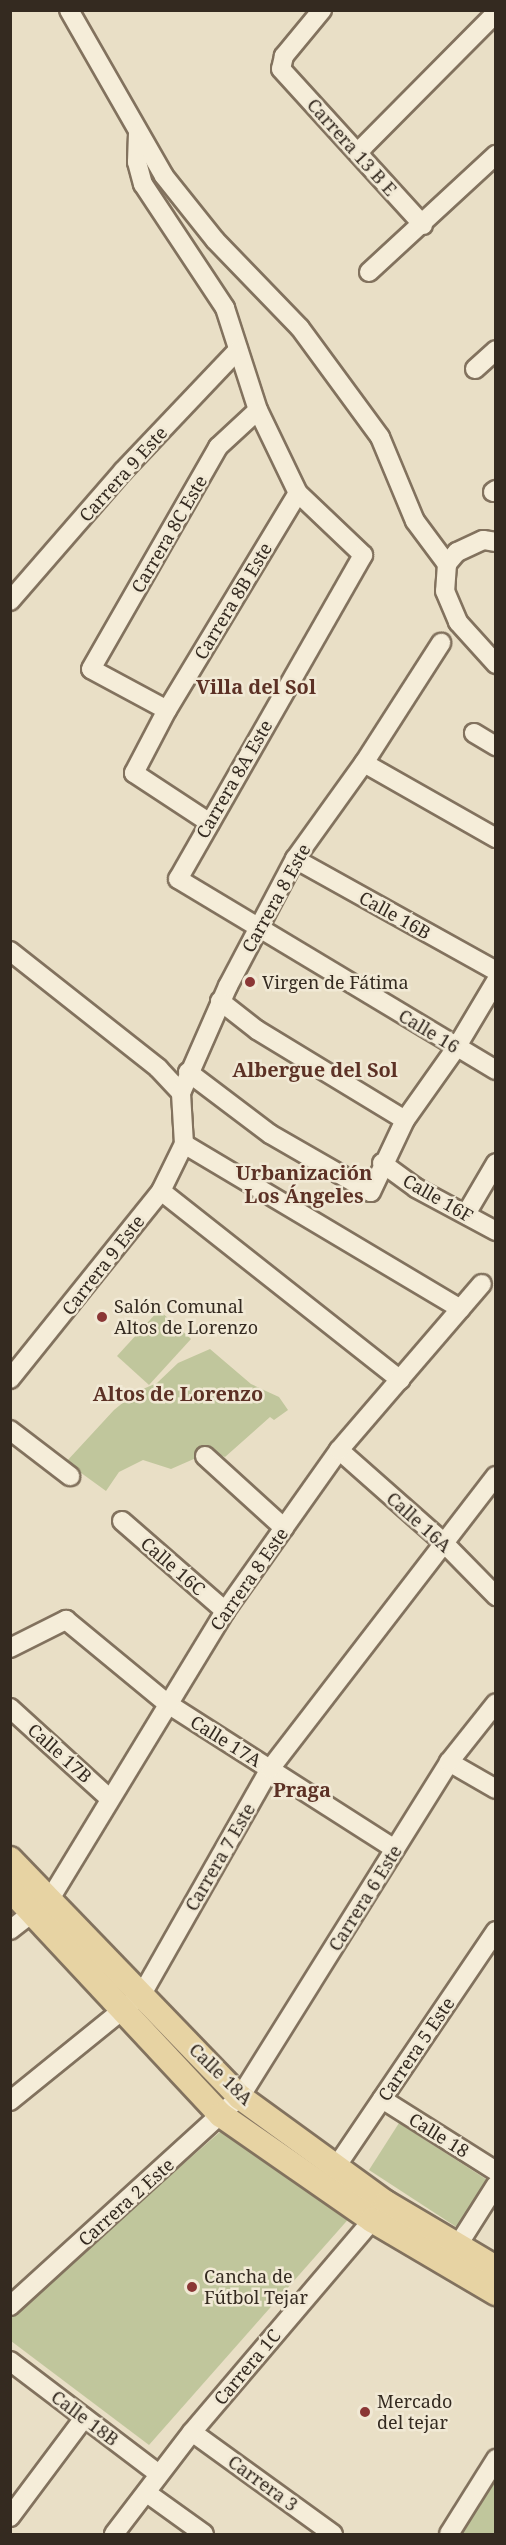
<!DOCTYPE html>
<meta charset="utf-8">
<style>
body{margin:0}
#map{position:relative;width:506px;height:2545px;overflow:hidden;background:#e9dfc6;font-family:"Noto Serif",serif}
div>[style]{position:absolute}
.green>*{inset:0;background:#c0c69c}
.roads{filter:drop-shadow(2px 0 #82725e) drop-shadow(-2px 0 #82725e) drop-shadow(0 2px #82725e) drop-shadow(0 -2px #82725e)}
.minor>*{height:18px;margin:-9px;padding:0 9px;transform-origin:9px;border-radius:9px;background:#f5edd9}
.major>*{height:24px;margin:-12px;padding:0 12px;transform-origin:12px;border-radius:12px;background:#e7d3a3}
.dots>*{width:16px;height:16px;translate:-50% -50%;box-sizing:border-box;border:3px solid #f1e9d5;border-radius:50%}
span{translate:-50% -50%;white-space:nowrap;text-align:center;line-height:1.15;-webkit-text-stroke:5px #f1e9d5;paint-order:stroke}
.street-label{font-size:18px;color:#342a20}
.poi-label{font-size:18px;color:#342a20}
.left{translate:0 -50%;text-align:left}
.neighbourhood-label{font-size:20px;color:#5c3125;font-weight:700}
.frame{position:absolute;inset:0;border:12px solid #342a20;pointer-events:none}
</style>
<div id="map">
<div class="green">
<i style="clip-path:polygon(159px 1310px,191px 1339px,149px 1385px,117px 1356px)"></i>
<i style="clip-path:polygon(210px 1349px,251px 1384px,279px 1397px,288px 1410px,274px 1420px,270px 1417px,225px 1457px,212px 1451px,171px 1469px,143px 1460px,119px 1472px,106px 1491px,66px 1462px,114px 1410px,136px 1392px,157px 1383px,178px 1363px)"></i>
<i style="clip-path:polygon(399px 2123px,492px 2183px,461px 2230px,369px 2170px)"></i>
<i style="clip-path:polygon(221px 2131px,352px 2215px,149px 2445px,11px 2341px,11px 2315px)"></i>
<i style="clip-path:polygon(495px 2475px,495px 2534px,458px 2534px)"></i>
</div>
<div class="roads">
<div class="minor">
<i style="left:69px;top:10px;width:191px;rotate:60.2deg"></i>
<i style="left:164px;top:176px;width:82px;rotate:51.4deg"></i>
<i style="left:215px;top:240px;width:122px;rotate:46deg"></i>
<i style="left:300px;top:328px;width:135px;rotate:53.7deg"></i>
<i style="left:380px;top:437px;width:91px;rotate:67.4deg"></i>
<i style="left:415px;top:521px;width:54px;rotate:53.3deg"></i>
<i style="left:322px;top:10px;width:60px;rotate:129.6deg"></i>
<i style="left:284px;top:56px;width:13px;rotate:103deg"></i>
<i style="left:281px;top:69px;width:211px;rotate:47.7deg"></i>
<i style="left:138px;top:133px;width:29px;rotate:92deg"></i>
<i style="left:137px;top:162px;width:23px;rotate:75deg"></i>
<i style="left:143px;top:184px;width:149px;rotate:56.5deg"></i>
<i style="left:225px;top:308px;width:107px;rotate:72.1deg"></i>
<i style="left:258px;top:410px;width:92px;rotate:64.3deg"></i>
<i style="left:298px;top:493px;width:90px;rotate:43.6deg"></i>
<i style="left:363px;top:555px;width:373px;rotate:119.7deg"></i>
<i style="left:178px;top:879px;width:371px;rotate:31deg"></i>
<i style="left:358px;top:152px;width:196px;rotate:-45.2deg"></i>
<i style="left:369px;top:272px;width:173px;rotate:-42.7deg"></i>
<i style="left:475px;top:369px;width:28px;rotate:-42deg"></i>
<i style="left:493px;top:492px;width:4px;rotate:-34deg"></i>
<i style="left:496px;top:542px;width:13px;rotate:-171deg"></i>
<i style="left:483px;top:540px;width:29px;rotate:155deg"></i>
<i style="left:457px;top:552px;width:16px;rotate:130deg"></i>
<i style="left:447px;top:564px;width:27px;rotate:94deg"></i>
<i style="left:445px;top:591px;width:34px;rotate:67deg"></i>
<i style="left:458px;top:622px;width:57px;rotate:47.9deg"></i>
<i style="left:10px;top:601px;width:172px;rotate:-49deg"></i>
<i style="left:123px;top:471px;width:167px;rotate:-46.5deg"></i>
<i style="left:167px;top:710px;width:86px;rotate:-151.7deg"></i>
<i style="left:91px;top:669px;width:256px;rotate:-60.2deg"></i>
<i style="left:218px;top:447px;width:54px;rotate:-42.8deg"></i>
<i style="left:474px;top:733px;width:26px;rotate:31deg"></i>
<i style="left:364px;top:763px;width:152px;rotate:29.6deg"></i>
<i style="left:210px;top:823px;width:91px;rotate:-146.7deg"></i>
<i style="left:134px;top:773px;width:71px;rotate:-62.4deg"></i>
<i style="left:167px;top:710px;width:253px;rotate:-58.9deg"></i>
<i style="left:295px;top:859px;width:230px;rotate:29.1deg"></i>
<i style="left:10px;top:951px;width:189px;rotate:38.3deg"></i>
<i style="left:158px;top:1068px;width:34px;rotate:47deg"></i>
<i style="left:220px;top:1001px;width:47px;rotate:38.1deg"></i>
<i style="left:257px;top:1030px;width:173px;rotate:31.3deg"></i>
<i style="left:188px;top:1072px;width:103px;rotate:37.1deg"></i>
<i style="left:270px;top:1134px;width:116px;rotate:29.9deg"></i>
<i style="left:371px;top:1192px;width:80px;rotate:-64.7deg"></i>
<i style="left:405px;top:1120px;width:88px;rotate:-54.7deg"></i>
<i style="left:456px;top:1048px;width:78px;rotate:-59.2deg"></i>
<i style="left:184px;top:1144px;width:322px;rotate:30.8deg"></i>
<i style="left:382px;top:1163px;width:42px;rotate:36.3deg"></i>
<i style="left:416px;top:1188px;width:91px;rotate:28.3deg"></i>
<i style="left:161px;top:1191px;width:305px;rotate:38.3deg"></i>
<i style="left:466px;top:1214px;width:59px;rotate:-59.5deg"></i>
<i style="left:10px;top:1379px;width:241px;rotate:-51.2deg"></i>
<i style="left:161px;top:1191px;width:52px;rotate:-63.9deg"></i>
<i style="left:184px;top:1144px;width:51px;rotate:-93.4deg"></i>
<i style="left:181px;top:1093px;width:117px;rotate:-66.3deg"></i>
<i style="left:228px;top:986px;width:144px;rotate:-62.2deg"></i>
<i style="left:295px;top:859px;width:118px;rotate:-54.3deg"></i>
<i style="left:364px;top:763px;width:143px;rotate:-57.3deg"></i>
<i style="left:10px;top:1430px;width:76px;rotate:37.5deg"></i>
<i style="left:339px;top:1450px;width:139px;rotate:41.5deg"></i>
<i style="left:443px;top:1542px;width:76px;rotate:45.5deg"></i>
<i style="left:205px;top:1456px;width:107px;rotate:42.3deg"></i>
<i style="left:122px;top:1521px;width:137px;rotate:41.1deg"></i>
<i style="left:10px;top:1648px;width:63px;rotate:-26.6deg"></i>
<i style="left:66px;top:1620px;width:132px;rotate:39.5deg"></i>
<i style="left:168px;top:1704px;width:269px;rotate:32.6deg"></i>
<i style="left:10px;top:1708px;width:134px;rotate:42.3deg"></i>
<i style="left:449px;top:1762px;width:54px;rotate:29.9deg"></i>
<i style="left:10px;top:1930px;width:51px;rotate:-37.8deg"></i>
<i style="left:50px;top:1899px;width:337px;rotate:-58.7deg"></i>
<i style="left:225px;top:1611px;width:197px;rotate:-54.7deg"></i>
<i style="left:339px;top:1450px;width:219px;rotate:-49.3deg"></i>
<i style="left:382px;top:2099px;width:135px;rotate:32.3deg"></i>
<i style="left:10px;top:2101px;width:170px;rotate:-39deg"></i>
<i style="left:142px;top:1994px;width:259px;rotate:-60.4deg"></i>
<i style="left:270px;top:1769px;width:370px;rotate:-52.4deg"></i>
<i style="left:336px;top:2167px;width:285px;rotate:-55.9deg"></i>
<i style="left:458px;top:2245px;width:71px;rotate:-57.7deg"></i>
<i style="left:10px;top:2306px;width:311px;rotate:-42.3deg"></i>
<i style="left:240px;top:2097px;width:395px;rotate:-58deg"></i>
<i style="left:449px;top:1762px;width:75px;rotate:-51.5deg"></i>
<i style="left:10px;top:2361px;width:187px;rotate:37.2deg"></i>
<i style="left:192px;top:2432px;width:174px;rotate:35.9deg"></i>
<i style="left:147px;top:2493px;width:70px;rotate:35.7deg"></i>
<i style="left:10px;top:2517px;width:124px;rotate:-53.2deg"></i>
<i style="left:114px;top:2534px;width:128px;rotate:-52.6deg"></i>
<i style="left:192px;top:2432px;width:289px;rotate:-49.6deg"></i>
<i style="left:449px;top:2534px;width:89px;rotate:-57.9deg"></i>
</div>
<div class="major">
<i style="left:10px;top:1859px;width:331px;rotate:46deg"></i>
<i style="left:240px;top:2097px;width:180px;rotate:36deg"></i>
<i style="left:386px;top:2203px;width:128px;rotate:30.6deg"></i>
<i style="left:10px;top:1889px;width:309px;rotate:47deg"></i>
<i style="left:221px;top:2115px;width:184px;rotate:34.8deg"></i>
<i style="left:372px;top:2220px;width:144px;rotate:30.5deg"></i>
</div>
</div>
<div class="dots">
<i style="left:250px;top:982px;background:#8a3635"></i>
<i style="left:102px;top:1317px;background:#8a3635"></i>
<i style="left:192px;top:2287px;background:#8a3635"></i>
<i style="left:365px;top:2412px;background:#8a3635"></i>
</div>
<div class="street-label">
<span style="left:352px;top:147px;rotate:48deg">Carrera 13 B E</span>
<span style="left:123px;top:474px;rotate:-48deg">Carrera 9 Este</span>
<span style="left:169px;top:534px;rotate:-60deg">Carrera 8C Este</span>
<span style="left:233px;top:601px;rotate:-59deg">Carrera 8B Este</span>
<span style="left:234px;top:779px;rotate:-60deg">Carrera 8A Este</span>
<span style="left:276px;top:898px;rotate:-61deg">Carrera 8 Este</span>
<span style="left:395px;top:915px;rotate:29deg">Calle 16B</span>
<span style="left:429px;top:1031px;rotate:31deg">Calle 16</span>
<span style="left:438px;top:1198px;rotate:30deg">Calle 16F</span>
<span style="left:103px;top:1265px;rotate:-52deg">Carrera 9 Este</span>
<span style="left:419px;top:1522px;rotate:42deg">Calle 16A</span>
<span style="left:173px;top:1566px;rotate:41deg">Calle 16C</span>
<span style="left:249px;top:1579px;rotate:-55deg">Carrera 8 Este</span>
<span style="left:226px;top:1741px;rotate:32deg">Calle 17A</span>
<span style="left:60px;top:1753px;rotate:42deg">Calle 17B</span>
<span style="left:220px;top:1857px;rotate:-60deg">Carrera 7 Este</span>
<span style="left:365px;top:1898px;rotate:-58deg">Carrera 6 Este</span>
<span style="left:416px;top:2049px;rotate:-56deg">Carrera 5 Este</span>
<span style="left:221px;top:2074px;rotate:44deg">Calle 18A</span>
<span style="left:439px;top:2135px;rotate:32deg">Calle 18</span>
<span style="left:126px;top:2202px;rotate:-42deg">Carrera 2 Este</span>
<span style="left:247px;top:2367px;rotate:-50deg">Carrera 1C</span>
<span style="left:85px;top:2418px;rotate:37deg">Calle 18B</span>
<span style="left:263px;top:2483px;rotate:36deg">Carrera 3</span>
</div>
<div class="poi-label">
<span class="left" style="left:262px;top:982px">Virgen de Fátima</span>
<span class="left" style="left:114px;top:1317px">Salón Comunal<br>Altos de Lorenzo</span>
<span class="left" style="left:204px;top:2287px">Cancha de<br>Fútbol Tejar</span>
<span class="left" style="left:377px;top:2412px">Mercado<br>del tejar</span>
</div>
<div class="neighbourhood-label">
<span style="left:256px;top:686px">Villa del Sol</span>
<span style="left:315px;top:1069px">Albergue del Sol</span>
<span style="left:304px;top:1184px">Urbanización<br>Los Ángeles</span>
<span style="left:178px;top:1393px">Altos de Lorenzo</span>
<span style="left:302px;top:1789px">Praga</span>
</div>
<div class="frame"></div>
</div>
